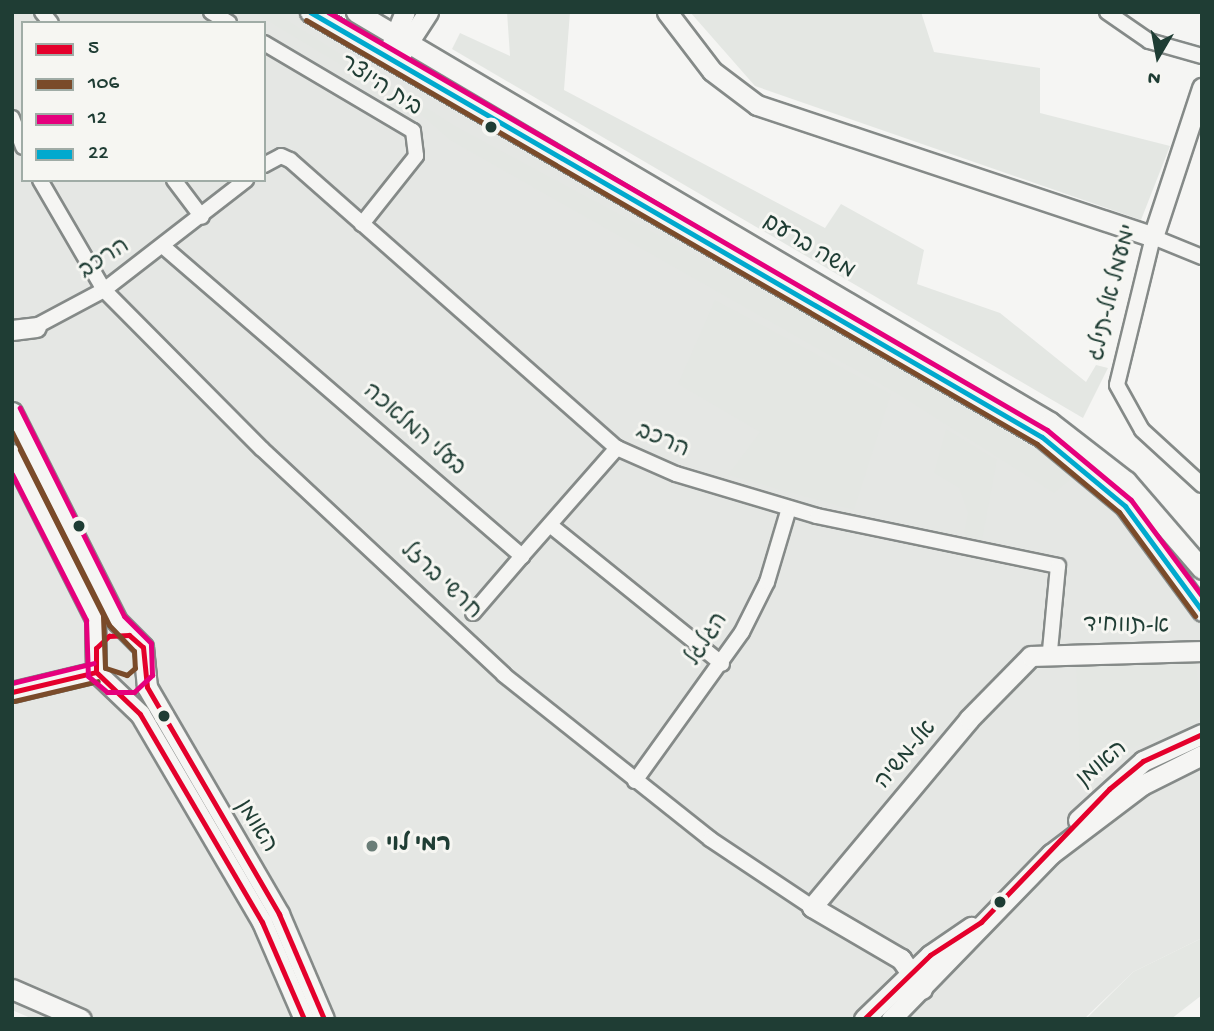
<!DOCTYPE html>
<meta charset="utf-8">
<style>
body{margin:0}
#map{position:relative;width:1214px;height:1031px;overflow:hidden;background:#f5f5f3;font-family:"Gochi Hand","Playpen Sans Hebrew",sans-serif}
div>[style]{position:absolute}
.built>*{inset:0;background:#e5e7e4}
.green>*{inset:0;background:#e4e7e3}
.roads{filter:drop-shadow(2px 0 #858a88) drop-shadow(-2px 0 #858a88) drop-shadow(0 2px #858a88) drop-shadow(0 -2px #858a88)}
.street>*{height:14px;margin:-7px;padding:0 7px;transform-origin:7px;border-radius:7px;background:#f5f5f3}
.secondary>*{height:19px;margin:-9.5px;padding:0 9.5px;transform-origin:9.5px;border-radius:9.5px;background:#f5f5f3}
.bus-1>*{height:5px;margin:-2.5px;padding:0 2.5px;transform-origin:2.5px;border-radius:2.5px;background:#e4002b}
.bus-2>*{height:5px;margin:-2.5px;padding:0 2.5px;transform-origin:2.5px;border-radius:2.5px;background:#7a4b2a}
.bus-3>*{height:5px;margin:-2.5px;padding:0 2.5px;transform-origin:2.5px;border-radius:2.5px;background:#e5007d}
.bus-4>*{height:5px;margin:-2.5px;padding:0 2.5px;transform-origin:2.5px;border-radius:2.5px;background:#00a9ce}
.dots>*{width:19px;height:19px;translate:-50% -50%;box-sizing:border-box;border:4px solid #f6f6f2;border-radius:50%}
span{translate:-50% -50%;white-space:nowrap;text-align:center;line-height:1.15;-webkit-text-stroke:6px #f6f6f2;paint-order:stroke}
.street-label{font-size:23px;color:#1f3d34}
.poi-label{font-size:23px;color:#1f3d34;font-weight:700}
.left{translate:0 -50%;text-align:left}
.frame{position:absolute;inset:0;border:14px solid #1f3d34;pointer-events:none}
.legend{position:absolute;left:21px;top:21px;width:245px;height:161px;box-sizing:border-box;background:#f6f6f2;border:2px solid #a0aca6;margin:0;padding:9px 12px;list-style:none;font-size:21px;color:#1f3d34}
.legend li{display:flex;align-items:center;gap:14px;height:35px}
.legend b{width:35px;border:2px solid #a0aca6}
.north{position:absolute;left:1123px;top:21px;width:70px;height:70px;-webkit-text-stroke:5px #f6f6f2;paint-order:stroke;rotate:190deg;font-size:19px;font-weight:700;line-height:28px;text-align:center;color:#1f3d34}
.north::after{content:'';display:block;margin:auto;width:24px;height:32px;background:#1f3d34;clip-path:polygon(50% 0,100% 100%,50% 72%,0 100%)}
</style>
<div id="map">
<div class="built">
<i style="clip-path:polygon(evenodd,12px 12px,303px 12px,1058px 453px,1168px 564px,1202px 623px,1202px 938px,1133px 972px,1084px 1019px,33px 1019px,12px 1010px,12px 12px,23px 23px,264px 23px,264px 180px,23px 180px,23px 23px)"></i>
</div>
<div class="green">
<i style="clip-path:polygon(253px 12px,274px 12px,455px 126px,876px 352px,1076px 475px,1054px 493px,898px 394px,450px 140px,416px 110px)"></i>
<i style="clip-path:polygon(507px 12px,570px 12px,564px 90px,825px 228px,841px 204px,924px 250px,917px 284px,1000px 313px,1086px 382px,1096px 365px,1108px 368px,1083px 418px,452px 49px,460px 33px,510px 56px)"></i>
<i style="clip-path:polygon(690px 12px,921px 12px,934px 52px,1040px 68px,1040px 113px,1170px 146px,1141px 220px,755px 86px)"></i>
<i style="clip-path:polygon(715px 300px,891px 394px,854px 510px,728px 475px,760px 432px,678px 384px)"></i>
<i style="clip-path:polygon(946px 429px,997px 460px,982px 540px,963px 538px,968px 513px,959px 488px,934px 473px)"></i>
<i style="clip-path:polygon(1195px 656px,1202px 713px,1194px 724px,1080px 768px,1076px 663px)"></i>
<i style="clip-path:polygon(1202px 938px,1202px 995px,1171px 1019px,1086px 1019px,1133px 972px)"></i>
</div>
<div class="roads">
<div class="street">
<i style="left:42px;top:12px;width:14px;rotate:51deg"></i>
<i style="left:211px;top:12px;width:21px;rotate:31deg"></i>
<i style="left:1107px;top:12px;width:51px;rotate:34.6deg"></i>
<i style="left:1149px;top:41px;width:55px;rotate:15.8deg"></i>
<i style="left:264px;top:43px;width:173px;rotate:30.6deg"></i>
<i style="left:413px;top:131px;width:25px;rotate:83deg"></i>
<i style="left:416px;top:156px;width:87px;rotate:128.5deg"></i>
<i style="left:12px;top:118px;width:31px;rotate:69deg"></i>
<i style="left:264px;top:165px;width:19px;rotate:-28deg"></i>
<i style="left:281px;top:156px;width:10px;rotate:24deg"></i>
<i style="left:290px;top:160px;width:436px;rotate:41.4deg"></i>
<i style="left:617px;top:448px;width:64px;rotate:23.8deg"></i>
<i style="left:676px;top:474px;width:147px;rotate:16.6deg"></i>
<i style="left:817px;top:516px;width:246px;rotate:11.7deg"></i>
<i style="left:1058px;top:566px;width:85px;rotate:95.4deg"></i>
<i style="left:40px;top:180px;width:127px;rotate:59.8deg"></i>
<i style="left:104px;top:290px;width:224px;rotate:45.2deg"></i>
<i style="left:262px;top:449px;width:331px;rotate:43deg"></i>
<i style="left:504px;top:675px;width:263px;rotate:38.5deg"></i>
<i style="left:710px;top:839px;width:123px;rotate:33.7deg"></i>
<i style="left:174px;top:180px;width:46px;rotate:52.9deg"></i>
<i style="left:165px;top:248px;width:472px;rotate:40.8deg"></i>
<i style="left:522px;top:556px;width:144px;rotate:-48.7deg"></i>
<i style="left:1202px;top:257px;width:53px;rotate:-157.8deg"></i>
<i style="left:1153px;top:237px;width:152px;rotate:103.7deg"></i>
<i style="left:1117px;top:385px;width:51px;rotate:60.9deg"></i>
<i style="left:1142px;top:430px;width:81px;rotate:42.5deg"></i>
<i style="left:29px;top:330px;width:85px;rotate:-28.1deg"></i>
<i style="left:104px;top:290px;width:180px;rotate:-37.8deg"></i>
<i style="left:550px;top:525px;width:221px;rotate:38.9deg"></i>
<i style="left:473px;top:613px;width:75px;rotate:-49.3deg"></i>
<i style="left:635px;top:781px;width:183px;rotate:-54.3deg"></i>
<i style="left:742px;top:632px;width:56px;rotate:-63.4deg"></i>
<i style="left:767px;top:582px;width:77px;rotate:-73.4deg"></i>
</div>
<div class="secondary">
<i style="left:310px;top:12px;width:846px;rotate:30.14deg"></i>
<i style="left:1042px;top:437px;width:108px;rotate:39.7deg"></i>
<i style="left:1125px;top:506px;width:130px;rotate:53.7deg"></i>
<i style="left:356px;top:12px;width:806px;rotate:30.57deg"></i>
<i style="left:1050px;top:422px;width:96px;rotate:37.8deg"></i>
<i style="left:1126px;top:481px;width:116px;rotate:49.2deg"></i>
<i style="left:667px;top:12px;width:74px;rotate:52.7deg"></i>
<i style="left:712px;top:71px;width:56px;rotate:37.1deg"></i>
<i style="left:757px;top:105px;width:417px;rotate:18.4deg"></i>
<i style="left:1153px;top:237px;width:157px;rotate:-71.8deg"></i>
<i style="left:391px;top:46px;width:37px;rotate:-68deg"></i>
<i style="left:402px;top:52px;width:48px;rotate:-57deg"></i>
<i style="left:12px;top:330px;width:24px;rotate:-7deg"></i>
<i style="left:12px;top:412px;width:234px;rotate:63.3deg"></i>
<i style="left:117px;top:621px;width:37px;rotate:45deg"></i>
<i style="left:143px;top:647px;width:40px;rotate:84.3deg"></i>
<i style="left:147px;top:687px;width:263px;rotate:59.8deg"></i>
<i style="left:279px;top:914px;width:114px;rotate:66.8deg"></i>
<i style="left:12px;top:454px;width:184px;rotate:63.2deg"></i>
<i style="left:95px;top:618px;width:54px;rotate:88.9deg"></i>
<i style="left:96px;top:672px;width:61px;rotate:43.7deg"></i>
<i style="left:140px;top:714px;width:241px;rotate:59.6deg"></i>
<i style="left:262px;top:922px;width:106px;rotate:66.6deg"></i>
<i style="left:12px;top:692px;width:86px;rotate:-13.4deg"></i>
<i style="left:1078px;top:820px;width:88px;rotate:-42.2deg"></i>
<i style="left:1143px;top:761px;width:65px;rotate:-24.6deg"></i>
<i style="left:12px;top:989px;width:75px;rotate:23.5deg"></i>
<i style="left:922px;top:989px;width:37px;rotate:-125deg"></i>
<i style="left:901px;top:959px;width:103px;rotate:-149.7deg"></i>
<i style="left:812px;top:907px;width:245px;rotate:-50.1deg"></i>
<i style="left:969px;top:719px;width:88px;rotate:-45.5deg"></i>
<i style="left:1031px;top:656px;width:171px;rotate:-1.7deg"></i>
<i style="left:864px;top:1019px;width:92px;rotate:-44.1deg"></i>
<i style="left:930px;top:955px;width:50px;rotate:-34.3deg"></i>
<i style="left:891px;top:1019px;width:230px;rotate:-45.9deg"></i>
<i style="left:1051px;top:854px;width:114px;rotate:-37.2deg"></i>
<i style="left:1142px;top:785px;width:67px;rotate:-26.6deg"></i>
</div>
</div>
<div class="bus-1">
<i style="left:12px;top:692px;width:86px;rotate:-13.4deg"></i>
<i style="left:304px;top:1019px;width:106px;rotate:-113.4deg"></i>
<i style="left:262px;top:922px;width:241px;rotate:-120.4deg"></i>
<i style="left:140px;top:714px;width:61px;rotate:-136.3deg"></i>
<i style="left:96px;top:672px;width:24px;rotate:-90deg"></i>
<i style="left:96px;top:648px;width:18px;rotate:-43deg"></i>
<i style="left:109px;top:636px;width:20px;rotate:-3deg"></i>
<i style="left:129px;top:635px;width:18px;rotate:41deg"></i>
<i style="left:143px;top:647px;width:40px;rotate:84.3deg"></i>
<i style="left:147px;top:687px;width:263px;rotate:59.8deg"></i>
<i style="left:279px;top:914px;width:114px;rotate:66.8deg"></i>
<i style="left:864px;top:1019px;width:92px;rotate:-44.1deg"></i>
<i style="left:930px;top:955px;width:61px;rotate:-32.9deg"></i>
<i style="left:981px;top:922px;width:185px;rotate:-46.1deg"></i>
<i style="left:1109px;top:789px;width:44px;rotate:-39.5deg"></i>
<i style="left:1143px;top:761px;width:65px;rotate:-24.6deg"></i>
</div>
<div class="bus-2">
<i style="left:306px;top:20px;width:845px;rotate:30.11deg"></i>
<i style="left:1037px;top:444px;width:107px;rotate:39.7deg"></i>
<i style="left:1119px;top:512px;width:129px;rotate:53.8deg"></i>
<i style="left:12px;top:432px;width:216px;rotate:63.3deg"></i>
<i style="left:109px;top:625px;width:36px;rotate:46deg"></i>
<i style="left:134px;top:651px;width:17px;rotate:87deg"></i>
<i style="left:135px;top:668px;width:11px;rotate:139deg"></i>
<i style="left:127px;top:675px;width:23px;rotate:-162deg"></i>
<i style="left:105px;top:668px;width:53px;rotate:-92.2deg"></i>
<i style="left:103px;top:615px;width:185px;rotate:-116.7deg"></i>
<i style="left:14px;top:701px;width:86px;rotate:-13.4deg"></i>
</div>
<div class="bus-3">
<i style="left:328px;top:12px;width:832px;rotate:30.17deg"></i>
<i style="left:1047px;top:430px;width:109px;rotate:39.8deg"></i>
<i style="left:1131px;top:500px;width:119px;rotate:53.5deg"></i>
<i style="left:12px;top:474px;width:164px;rotate:63.1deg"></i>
<i style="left:86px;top:620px;width:56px;rotate:88deg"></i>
<i style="left:88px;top:676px;width:25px;rotate:40deg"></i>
<i style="left:107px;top:692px;width:27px"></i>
<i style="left:134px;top:692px;width:25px;rotate:-43deg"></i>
<i style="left:152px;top:675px;width:32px;rotate:-92deg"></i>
<i style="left:151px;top:643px;width:38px;rotate:-135deg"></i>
<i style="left:124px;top:616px;width:233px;rotate:-116.6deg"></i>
<i style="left:12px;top:683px;width:84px;rotate:-13.7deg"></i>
</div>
<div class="bus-4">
<i style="left:310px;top:12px;width:846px;rotate:30.14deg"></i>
<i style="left:1042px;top:437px;width:108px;rotate:39.7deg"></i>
<i style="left:1125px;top:506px;width:130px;rotate:53.7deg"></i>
</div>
<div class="dots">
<i style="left:491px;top:127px;background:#1f3d34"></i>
<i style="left:79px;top:526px;background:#1f3d34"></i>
<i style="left:164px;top:716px;background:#1f3d34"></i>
<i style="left:372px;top:846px;background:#6a7d77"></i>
<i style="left:1000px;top:902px;background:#1f3d34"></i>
</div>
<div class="street-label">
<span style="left:380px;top:87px;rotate:33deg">בית היוצר</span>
<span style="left:808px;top:248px;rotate:31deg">משה ברעם</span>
<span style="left:105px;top:260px;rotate:-33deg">הרכב</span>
<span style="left:1114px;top:293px;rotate:-76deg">מעמל אל-ת'לג'</span>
<span style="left:413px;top:431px;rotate:41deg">בעלי המלאכה</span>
<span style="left:662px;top:442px;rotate:23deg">הרכב</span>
<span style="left:440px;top:582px;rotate:43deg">חרשי ברזל</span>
<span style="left:1126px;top:627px;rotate:1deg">א-תווחיד</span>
<span style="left:708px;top:640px;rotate:-57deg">הגלגל</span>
<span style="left:907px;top:756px;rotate:-50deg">אל-משיה</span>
<span style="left:1103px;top:765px;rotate:-40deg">האומן</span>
<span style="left:255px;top:827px;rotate:58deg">האומן</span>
</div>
<div class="poi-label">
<span class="left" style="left:386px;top:846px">רמי לוי</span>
</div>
<div class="frame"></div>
<ul class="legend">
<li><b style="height:9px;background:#e4002b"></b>5</li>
<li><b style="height:9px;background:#7a4b2a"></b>106</li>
<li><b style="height:9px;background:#e5007d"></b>12</li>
<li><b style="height:9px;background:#00a9ce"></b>22</li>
</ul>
<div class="north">N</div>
</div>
